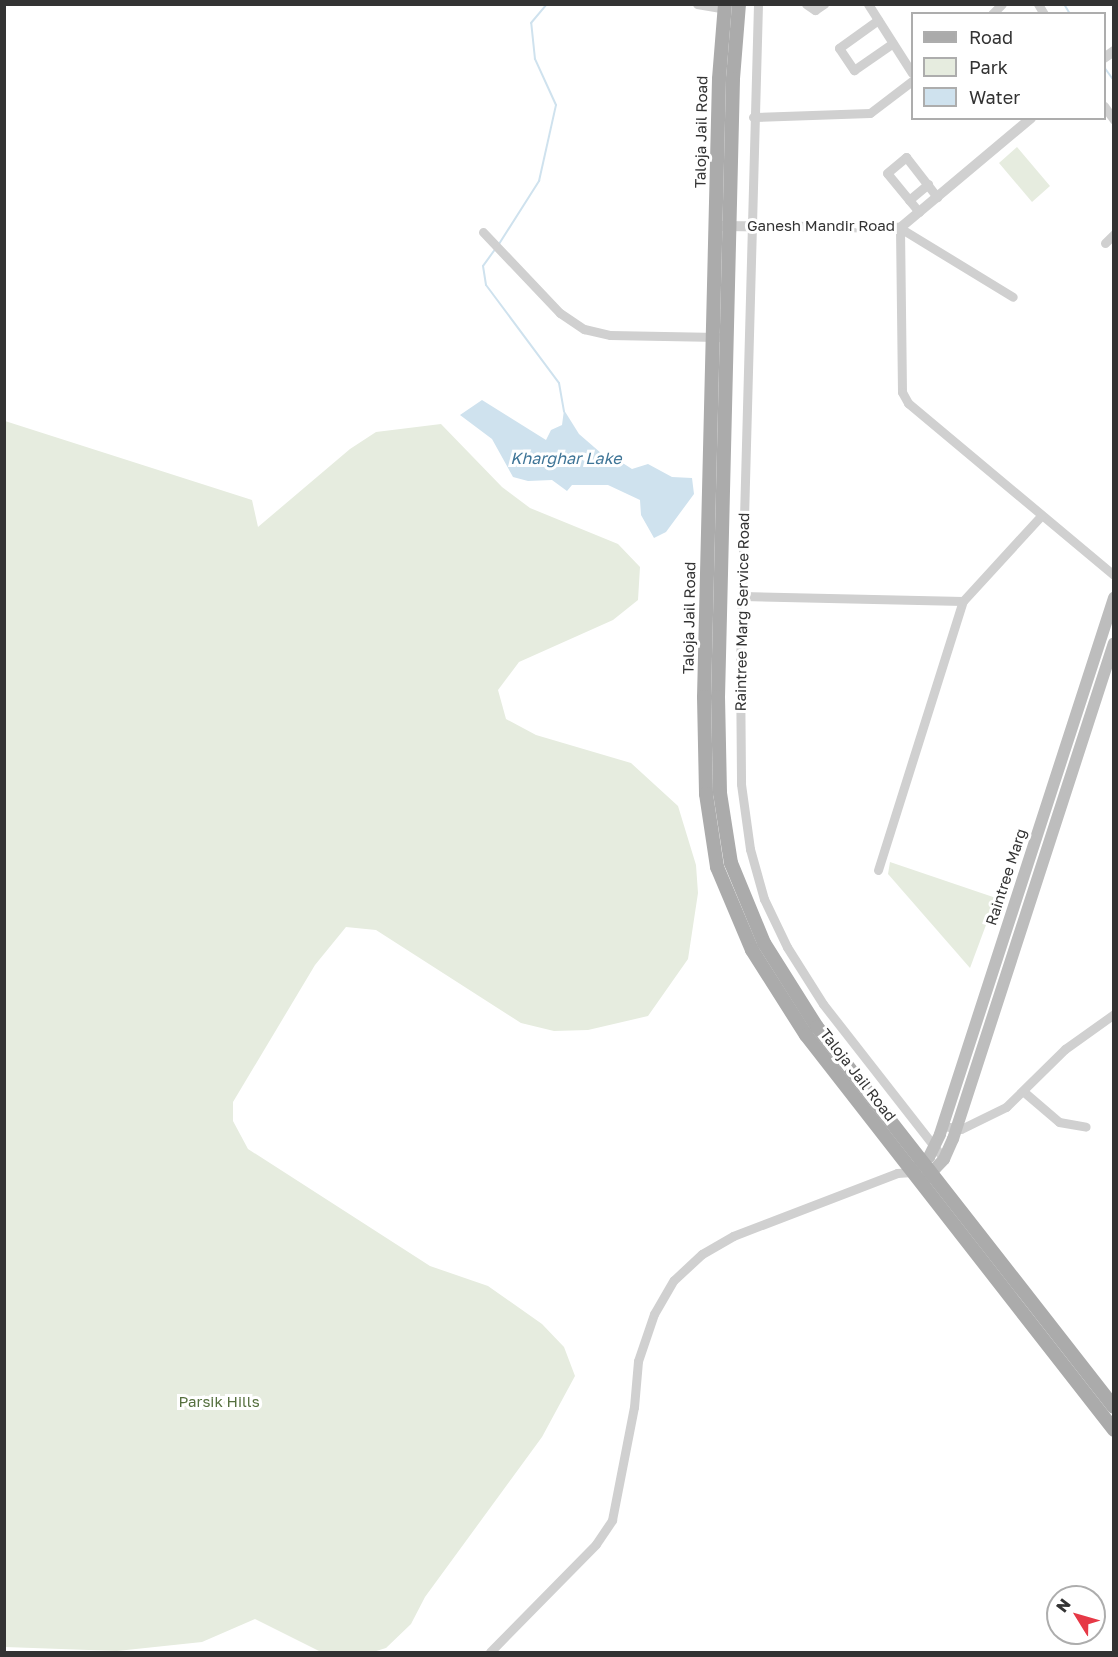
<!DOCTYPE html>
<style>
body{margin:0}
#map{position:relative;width:1118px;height:1657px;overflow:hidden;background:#fff;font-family:"Golos Text",sans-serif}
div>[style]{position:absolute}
.green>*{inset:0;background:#e6ecdf}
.water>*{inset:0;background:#cfe2ee}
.stream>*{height:2px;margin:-1px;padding:0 1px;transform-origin:1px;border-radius:1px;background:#cfe2ee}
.minor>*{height:9px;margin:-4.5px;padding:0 4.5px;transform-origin:4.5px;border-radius:4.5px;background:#d0d0d0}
.tertiary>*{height:10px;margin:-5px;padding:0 5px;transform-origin:5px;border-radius:5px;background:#d0d0d0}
.secondary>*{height:12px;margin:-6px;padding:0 6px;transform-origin:6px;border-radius:6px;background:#bdbdbd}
.primary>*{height:14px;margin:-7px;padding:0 7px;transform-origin:7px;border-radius:7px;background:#ababab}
span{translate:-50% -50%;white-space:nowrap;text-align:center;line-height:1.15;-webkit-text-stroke:6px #fff;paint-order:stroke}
.street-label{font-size:15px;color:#333}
.park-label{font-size:15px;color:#56703f}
.water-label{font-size:16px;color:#3f7597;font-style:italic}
.frame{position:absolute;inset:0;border:6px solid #333;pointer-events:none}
.legend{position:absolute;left:911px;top:12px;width:195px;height:108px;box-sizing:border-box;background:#fff;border:2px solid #adadad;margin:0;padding:8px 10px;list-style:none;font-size:18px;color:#333}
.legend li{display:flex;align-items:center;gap:12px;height:30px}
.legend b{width:30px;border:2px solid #adadad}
.north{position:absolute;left:1046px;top:1585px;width:60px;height:60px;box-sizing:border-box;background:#fff;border:2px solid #adadad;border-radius:50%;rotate:307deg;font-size:16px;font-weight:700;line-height:24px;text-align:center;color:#333}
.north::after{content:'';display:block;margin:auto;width:21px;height:27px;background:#e63946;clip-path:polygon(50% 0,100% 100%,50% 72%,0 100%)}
</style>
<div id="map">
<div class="green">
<i style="clip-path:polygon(1017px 147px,1050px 186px,1032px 202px,999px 163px)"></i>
<i style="clip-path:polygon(5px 421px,252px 500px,258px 527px,350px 449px,376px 432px,441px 424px,502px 487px,530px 508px,618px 544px,640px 567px,638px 600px,613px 620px,519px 662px,498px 690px,506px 719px,536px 735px,631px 763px,678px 806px,696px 865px,698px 893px,688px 959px,648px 1016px,588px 1030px,554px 1031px,521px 1023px,376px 930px,346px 927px,315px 965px,233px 1102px,233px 1121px,248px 1149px,430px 1266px,488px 1286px,542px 1324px,564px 1347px,575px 1376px,542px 1437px,425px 1597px,411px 1624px,386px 1648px,373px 1652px,321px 1652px,255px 1619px,202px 1642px,117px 1651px,5px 1647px)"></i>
<i style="clip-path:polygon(890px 862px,996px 898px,970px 968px,888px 874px)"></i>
</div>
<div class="water">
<i style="clip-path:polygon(482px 400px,546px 440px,551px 430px,562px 425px,564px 410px,579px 434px,609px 460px,618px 460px,632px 469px,648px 464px,672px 477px,692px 478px,694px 494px,666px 532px,654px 538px,641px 515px,640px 500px,608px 485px,572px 485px,567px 491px,552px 480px,528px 481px,513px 477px,492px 439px,460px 415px)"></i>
</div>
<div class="stream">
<i style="left:1064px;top:4px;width:12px;rotate:59deg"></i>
<i style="left:1104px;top:67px;width:17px;rotate:54deg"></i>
<i style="left:499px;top:244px;width:75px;rotate:-57.6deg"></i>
<i style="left:539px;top:181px;width:78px;rotate:-77.4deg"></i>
<i style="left:556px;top:105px;width:51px;rotate:-114.5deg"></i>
<i style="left:535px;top:59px;width:36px;rotate:-96deg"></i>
<i style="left:531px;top:23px;width:25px;rotate:-50deg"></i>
<i style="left:496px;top:248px;width:22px;rotate:126deg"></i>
<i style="left:483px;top:266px;width:19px;rotate:81deg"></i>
<i style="left:486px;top:285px;width:122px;rotate:53.3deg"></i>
<i style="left:559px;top:383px;width:29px;rotate:80deg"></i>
</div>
<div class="minor">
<i style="left:697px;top:4px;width:27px;rotate:10deg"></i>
<i style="left:758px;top:4px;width:659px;rotate:91.56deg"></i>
<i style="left:740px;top:663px;width:121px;rotate:89.5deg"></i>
<i style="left:741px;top:784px;width:66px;rotate:82.1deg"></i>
<i style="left:750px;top:849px;width:52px;rotate:74.4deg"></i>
<i style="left:764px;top:899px;width:53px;rotate:64.4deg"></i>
<i style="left:787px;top:947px;width:67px;rotate:57.7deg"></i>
<i style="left:823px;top:1004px;width:197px;rotate:52deg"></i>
<i style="left:806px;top:4px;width:11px;rotate:34deg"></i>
<i style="left:815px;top:10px;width:11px;rotate:-34deg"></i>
<i style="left:868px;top:4px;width:82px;rotate:57.5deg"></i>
<i style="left:1038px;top:4px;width:12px;rotate:59deg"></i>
<i style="left:992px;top:14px;width:14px;rotate:-45deg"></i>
<i style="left:878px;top:20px;width:48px;rotate:144.3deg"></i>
<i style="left:839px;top:48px;width:27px;rotate:56deg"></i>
<i style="left:854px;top:70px;width:47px;rotate:-34.7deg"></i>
<i style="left:1104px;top:106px;width:17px;rotate:54deg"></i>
<i style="left:753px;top:117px;width:117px;rotate:-2deg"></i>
<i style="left:870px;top:113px;width:53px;rotate:-37.3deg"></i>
<i style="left:909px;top:200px;width:25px;rotate:-40deg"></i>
<i style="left:919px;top:212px;width:50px;rotate:-129.4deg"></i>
<i style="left:887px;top:173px;width:25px;rotate:-40deg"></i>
<i style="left:906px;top:157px;width:51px;rotate:52.2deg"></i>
<i style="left:900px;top:228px;width:164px;rotate:89.3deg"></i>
<i style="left:902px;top:392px;width:13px;rotate:61deg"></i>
<i style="left:908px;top:403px;width:268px;rotate:39.9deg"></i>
<i style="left:900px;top:228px;width:132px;rotate:31.4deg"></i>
<i style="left:483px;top:232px;width:112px;rotate:46.5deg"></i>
<i style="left:560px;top:313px;width:29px;rotate:34deg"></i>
<i style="left:584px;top:329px;width:27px;rotate:13deg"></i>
<i style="left:610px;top:335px;width:108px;rotate:1.1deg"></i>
<i style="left:1105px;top:243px;width:13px;rotate:-45deg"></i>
<i style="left:742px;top:596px;width:221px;rotate:1.3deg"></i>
<i style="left:878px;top:870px;width:282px;rotate:-72.5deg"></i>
<i style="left:963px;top:601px;width:115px;rotate:-47.5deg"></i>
<i style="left:1024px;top:1092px;width:46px;rotate:40.6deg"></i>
<i style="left:1059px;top:1122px;width:27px;rotate:10deg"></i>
<i style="left:943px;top:1126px;width:18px;rotate:9deg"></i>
<i style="left:961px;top:1129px;width:50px;rotate:-26.1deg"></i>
<i style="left:1006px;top:1107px;width:83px;rotate:-44.5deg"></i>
<i style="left:1065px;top:1049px;width:60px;rotate:-35.5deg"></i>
<i style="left:490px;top:1652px;width:151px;rotate:-45.5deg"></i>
<i style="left:596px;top:1544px;width:29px;rotate:-56deg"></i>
<i style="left:612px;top:1520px;width:115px;rotate:-79deg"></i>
<i style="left:634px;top:1407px;width:46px;rotate:-85deg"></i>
<i style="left:638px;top:1361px;width:50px;rotate:-71.2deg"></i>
<i style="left:654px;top:1314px;width:39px;rotate:-60deg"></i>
<i style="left:674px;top:1280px;width:38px;rotate:-43deg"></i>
<i style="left:702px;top:1254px;width:36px;rotate:-30deg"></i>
<i style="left:733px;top:1236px;width:176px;rotate:-21deg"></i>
<i style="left:897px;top:1173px;width:15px;rotate:-4deg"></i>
</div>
<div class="tertiary">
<i style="left:1104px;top:58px;width:12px;rotate:-35deg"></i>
<i style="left:722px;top:226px;width:178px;rotate:0.6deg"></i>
<i style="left:900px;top:228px;width:171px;rotate:-40deg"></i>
</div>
<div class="secondary">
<i style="left:917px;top:1167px;width:16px;rotate:-40deg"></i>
<i style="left:929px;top:1157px;width:25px;rotate:-64deg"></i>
<i style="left:940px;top:1134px;width:564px;rotate:-72.02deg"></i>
<i style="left:924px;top:1180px;width:29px;rotate:-46deg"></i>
<i style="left:944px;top:1159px;width:22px;rotate:-66deg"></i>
<i style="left:953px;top:1139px;width:521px;rotate:-72.02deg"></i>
</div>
<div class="primary">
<i style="left:725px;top:4px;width:75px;rotate:94.6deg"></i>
<i style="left:719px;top:79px;width:618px;rotate:91.39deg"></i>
<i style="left:704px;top:697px;width:97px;rotate:88.8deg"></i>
<i style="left:706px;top:794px;width:74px;rotate:81.4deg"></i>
<i style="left:717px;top:867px;width:90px;rotate:67.1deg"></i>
<i style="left:752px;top:950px;width:101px;rotate:57.6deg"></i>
<i style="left:806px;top:1035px;width:501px;rotate:52.05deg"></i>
<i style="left:739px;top:4px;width:75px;rotate:94.6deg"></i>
<i style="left:733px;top:79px;width:618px;rotate:91.39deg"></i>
<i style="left:718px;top:697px;width:96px;rotate:88.8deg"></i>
<i style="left:720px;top:793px;width:71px;rotate:81.1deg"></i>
<i style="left:731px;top:863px;width:87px;rotate:67.6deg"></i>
<i style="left:764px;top:943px;width:99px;rotate:57.8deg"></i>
<i style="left:817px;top:1027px;width:482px;rotate:52deg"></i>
</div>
<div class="street-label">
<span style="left:701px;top:132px;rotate:-89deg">Taloja Jail Road</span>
<span style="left:821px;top:226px">Ganesh Mandir Road</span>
<span style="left:742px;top:612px;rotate:-89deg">Raintree Marg Service Road</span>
<span style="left:689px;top:618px;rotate:-89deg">Taloja Jail Road</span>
<span style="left:1006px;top:877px;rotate:-72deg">Raintree Marg</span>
<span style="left:858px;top:1075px;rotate:52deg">Taloja Jail Road</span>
</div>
<div class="park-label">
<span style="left:219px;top:1402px">Parsik Hills</span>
</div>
<div class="water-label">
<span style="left:566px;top:458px">Kharghar Lake</span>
</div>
<div class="frame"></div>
<ul class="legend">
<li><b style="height:8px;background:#ababab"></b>Road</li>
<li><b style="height:16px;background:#e6ecdf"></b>Park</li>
<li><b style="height:16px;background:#cfe2ee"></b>Water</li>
</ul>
<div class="north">N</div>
</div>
